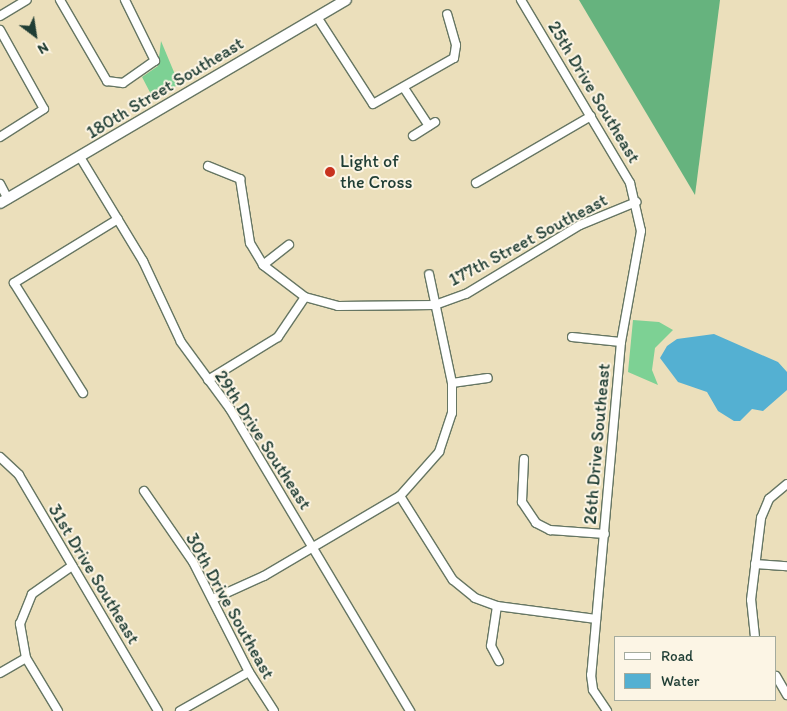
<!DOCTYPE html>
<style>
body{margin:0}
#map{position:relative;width:787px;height:711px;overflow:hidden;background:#ebdfbb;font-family:Itim,sans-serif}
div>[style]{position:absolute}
.green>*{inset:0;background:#7dd194}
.forest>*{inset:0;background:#66b37e}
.water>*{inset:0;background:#54b0d2}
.roads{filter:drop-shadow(1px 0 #667663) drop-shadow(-1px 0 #667663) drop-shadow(0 1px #667663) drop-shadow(0 -1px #667663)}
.minor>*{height:8px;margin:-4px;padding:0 4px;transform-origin:4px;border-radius:4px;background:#fff}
.tertiary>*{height:10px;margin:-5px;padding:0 5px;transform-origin:5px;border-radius:5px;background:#fff}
.dots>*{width:14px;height:14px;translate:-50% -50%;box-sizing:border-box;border:2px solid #fcf5e5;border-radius:50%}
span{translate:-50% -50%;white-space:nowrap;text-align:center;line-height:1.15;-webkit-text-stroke:4px #fcf5e5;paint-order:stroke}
.street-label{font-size:18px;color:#1f3d34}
.poi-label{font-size:18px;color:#1f3d34}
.left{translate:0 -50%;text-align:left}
.legend{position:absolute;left:614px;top:636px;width:162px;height:65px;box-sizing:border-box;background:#fcf5e5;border:1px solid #a4ab9e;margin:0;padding:6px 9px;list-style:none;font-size:15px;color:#1f3d34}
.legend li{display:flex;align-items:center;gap:10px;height:25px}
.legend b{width:25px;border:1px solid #a4ab9e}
.north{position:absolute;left:10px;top:10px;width:50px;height:50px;-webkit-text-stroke:4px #fcf5e5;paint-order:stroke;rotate:149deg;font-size:14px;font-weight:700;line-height:20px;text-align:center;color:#1f3d34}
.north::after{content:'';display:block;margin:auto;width:18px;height:22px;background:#1f3d34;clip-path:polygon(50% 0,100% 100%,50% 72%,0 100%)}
</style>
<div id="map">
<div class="green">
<i style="clip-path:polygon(161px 41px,179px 84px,154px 100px,142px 77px,158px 66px)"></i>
<i style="clip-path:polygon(633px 320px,659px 322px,673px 330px,655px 348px,652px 370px,658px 385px,628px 372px)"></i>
</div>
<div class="forest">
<i style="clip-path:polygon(579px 0,720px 0,695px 195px)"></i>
</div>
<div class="water">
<i style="clip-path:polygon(714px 334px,778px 362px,787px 372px,787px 390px,763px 411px,752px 409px,740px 421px,734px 421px,718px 411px,707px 392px,678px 382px,660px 358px,667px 346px,677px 339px)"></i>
</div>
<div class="roads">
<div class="minor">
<i style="left:60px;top:0;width:94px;rotate:59.9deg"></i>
<i style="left:107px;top:81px;width:16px;rotate:7deg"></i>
<i style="left:123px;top:83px;width:39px;rotate:-35deg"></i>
<i style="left:155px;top:61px;width:68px;rotate:-116.2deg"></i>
<i style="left:521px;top:0;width:213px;rotate:59.2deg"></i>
<i style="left:630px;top:183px;width:49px;rotate:77.1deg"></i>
<i style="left:641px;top:231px;width:113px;rotate:100.2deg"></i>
<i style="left:621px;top:342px;width:334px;rotate:95.1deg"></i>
<i style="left:591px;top:675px;width:15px;rotate:82deg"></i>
<i style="left:593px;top:690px;width:25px;rotate:56deg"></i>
<i style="left:0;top:16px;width:31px;rotate:-31deg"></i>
<i style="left:317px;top:17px;width:103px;rotate:57.2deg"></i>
<i style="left:373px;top:104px;width:93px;rotate:-29.6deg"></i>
<i style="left:454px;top:58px;width:13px;rotate:-81deg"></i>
<i style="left:456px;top:45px;width:32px;rotate:-106deg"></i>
<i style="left:0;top:30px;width:90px;rotate:60.9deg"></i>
<i style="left:44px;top:109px;width:52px;rotate:147.5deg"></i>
<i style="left:404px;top:88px;width:45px;rotate:56.7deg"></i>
<i style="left:413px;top:136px;width:26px;rotate:-32deg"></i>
<i style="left:80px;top:157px;width:122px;rotate:58.8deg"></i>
<i style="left:143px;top:261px;width:89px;rotate:64.9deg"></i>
<i style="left:181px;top:342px;width:83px;rotate:53.8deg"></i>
<i style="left:230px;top:409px;width:352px;rotate:59.2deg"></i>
<i style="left:208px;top:166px;width:35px;rotate:22deg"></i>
<i style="left:240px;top:179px;width:65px;rotate:81.1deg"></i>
<i style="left:250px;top:243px;width:26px;rotate:59deg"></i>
<i style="left:263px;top:265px;width:53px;rotate:37.3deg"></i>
<i style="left:305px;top:297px;width:34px;rotate:15deg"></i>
<i style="left:338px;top:306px;width:97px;rotate:-0.6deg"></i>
<i style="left:435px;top:305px;width:33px;rotate:-20deg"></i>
<i style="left:466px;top:294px;width:133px;rotate:-31.2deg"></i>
<i style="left:580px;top:225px;width:61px;rotate:-22.3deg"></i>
<i style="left:476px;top:183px;width:133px;rotate:-30.2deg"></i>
<i style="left:0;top:184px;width:17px;rotate:62deg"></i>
<i style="left:263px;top:265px;width:33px;rotate:-38deg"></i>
<i style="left:572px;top:337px;width:49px;rotate:5.8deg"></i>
<i style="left:208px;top:380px;width:82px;rotate:-31.6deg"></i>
<i style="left:278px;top:337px;width:48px;rotate:-56deg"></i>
<i style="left:452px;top:383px;width:36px;rotate:-8deg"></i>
<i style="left:83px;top:393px;width:130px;rotate:-122.1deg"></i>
<i style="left:14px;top:283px;width:122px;rotate:-31.6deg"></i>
<i style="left:0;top:457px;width:26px;rotate:43deg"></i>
<i style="left:19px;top:475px;width:274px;rotate:59.5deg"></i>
<i style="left:524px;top:459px;width:43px;rotate:92.7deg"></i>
<i style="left:522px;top:502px;width:25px;rotate:56deg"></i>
<i style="left:536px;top:523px;width:16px;rotate:27deg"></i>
<i style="left:550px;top:530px;width:55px;rotate:4.2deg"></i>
<i style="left:144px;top:491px;width:86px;rotate:55.4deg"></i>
<i style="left:193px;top:562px;width:123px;rotate:63deg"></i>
<i style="left:249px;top:672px;width:46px;rotate:57.3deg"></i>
<i style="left:400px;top:496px;width:99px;rotate:57.8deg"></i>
<i style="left:453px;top:580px;width:28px;rotate:39deg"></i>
<i style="left:475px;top:598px;width:23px;rotate:20deg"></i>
<i style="left:497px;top:606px;width:100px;rotate:7.5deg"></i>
<i style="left:755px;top:564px;width:32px;rotate:4deg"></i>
<i style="left:213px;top:599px;width:56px;rotate:-24.3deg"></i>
<i style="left:264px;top:576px;width:158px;rotate:-30.5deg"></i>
<i style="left:400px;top:496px;width:59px;rotate:-48.4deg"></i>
<i style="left:439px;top:452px;width:41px;rotate:-71.6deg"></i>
<i style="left:452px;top:413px;width:30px;rotate:-90deg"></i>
<i style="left:452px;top:383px;width:111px;rotate:-101.9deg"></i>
<i style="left:497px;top:606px;width:40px;rotate:98.5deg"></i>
<i style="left:491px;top:646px;width:17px;rotate:62deg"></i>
<i style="left:755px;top:637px;width:37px;rotate:-96deg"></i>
<i style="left:751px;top:600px;width:83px;rotate:-83deg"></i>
<i style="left:761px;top:518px;width:21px;rotate:-67deg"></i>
<i style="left:769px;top:499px;width:23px;rotate:-40deg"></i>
<i style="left:0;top:673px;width:30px;rotate:-30deg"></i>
<i style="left:776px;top:676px;width:22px;rotate:60deg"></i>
<i style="left:58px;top:711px;width:62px;rotate:-121.1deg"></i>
<i style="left:26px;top:658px;width:35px;rotate:-100deg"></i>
<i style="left:20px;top:624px;width:32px;rotate:-68deg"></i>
<i style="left:32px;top:594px;width:49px;rotate:-35deg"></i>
<i style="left:180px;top:711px;width:79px;rotate:-29.5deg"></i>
</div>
<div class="tertiary">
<i style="left:0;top:203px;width:401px;rotate:-30.4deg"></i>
</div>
</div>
<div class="dots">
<i style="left:330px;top:172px;background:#c8321e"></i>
</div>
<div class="street-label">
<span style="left:165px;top:88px;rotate:-31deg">180th Street Southeast</span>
<span style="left:594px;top:92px;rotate:59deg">25th Drive Southeast</span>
<span style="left:528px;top:240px;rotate:-28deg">177th Street Southeast</span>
<span style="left:263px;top:440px;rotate:57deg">29th Drive Southeast</span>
<span style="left:597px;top:444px;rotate:-85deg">26th Drive Southeast</span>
<span style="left:94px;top:574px;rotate:59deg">31st Drive Southeast</span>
<span style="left:230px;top:606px;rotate:61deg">30th Drive Southeast</span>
</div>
<div class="poi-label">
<span class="left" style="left:340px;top:172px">Light of<br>the Cross</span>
</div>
<ul class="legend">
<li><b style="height:6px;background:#fff"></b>Road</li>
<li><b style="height:14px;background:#54b0d2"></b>Water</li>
</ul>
<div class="north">N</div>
</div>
